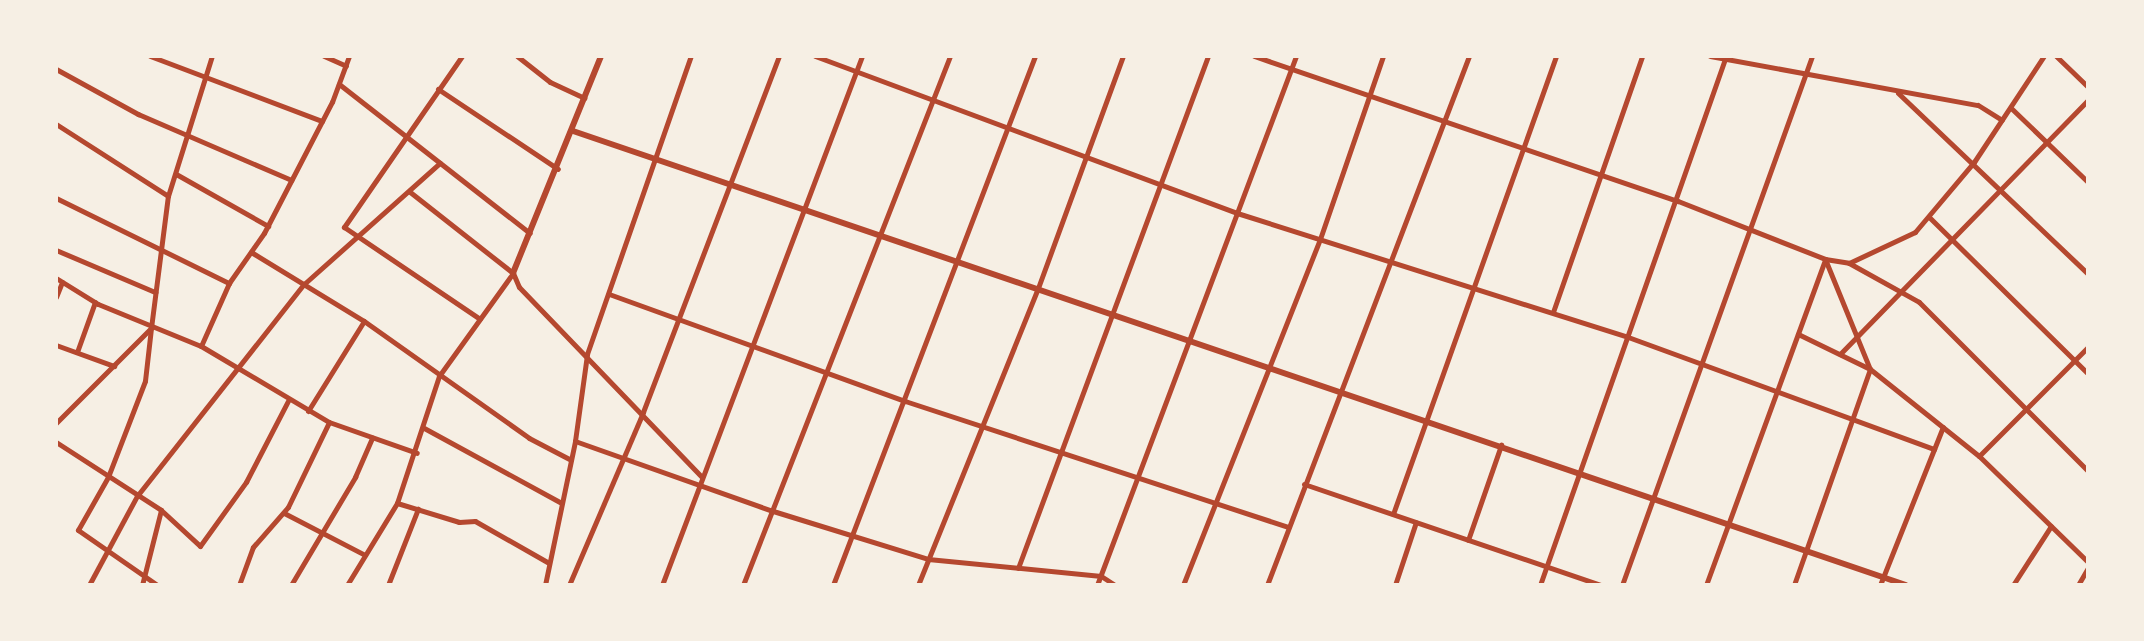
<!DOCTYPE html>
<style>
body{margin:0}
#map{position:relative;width:2144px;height:641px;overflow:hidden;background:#f6efe4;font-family:"Source Sans 3",sans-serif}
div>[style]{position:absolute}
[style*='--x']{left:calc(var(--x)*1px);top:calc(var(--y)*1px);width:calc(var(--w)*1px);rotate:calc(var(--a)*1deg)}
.minor>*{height:5px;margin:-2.5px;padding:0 2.5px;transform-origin:2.5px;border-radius:2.5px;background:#b5482f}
.tertiary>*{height:6px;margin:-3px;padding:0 3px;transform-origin:3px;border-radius:3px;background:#b5482f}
span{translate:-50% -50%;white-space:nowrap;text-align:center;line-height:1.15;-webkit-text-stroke:6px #f6efe4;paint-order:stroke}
.frame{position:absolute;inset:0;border:58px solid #f6efe4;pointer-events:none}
</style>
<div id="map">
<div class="minor">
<i style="--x:150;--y:56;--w:184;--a:20.7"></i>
<i style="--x:324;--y:56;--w:24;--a:24"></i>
<i style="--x:462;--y:56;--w:208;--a:124.6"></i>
<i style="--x:344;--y:227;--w:164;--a:34.1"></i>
<i style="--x:517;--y:56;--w:42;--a:38.2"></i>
<i style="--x:550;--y:82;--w:38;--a:25"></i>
<i style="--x:815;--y:56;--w:450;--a:20.4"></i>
<i style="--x:1237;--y:213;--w:410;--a:17.6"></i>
<i style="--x:1628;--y:337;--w:326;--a:20.1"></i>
<i style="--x:1254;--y:56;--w:448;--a:18.9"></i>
<i style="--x:1678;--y:201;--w:158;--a:21.5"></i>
<i style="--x:1825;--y:259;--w:119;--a:67.8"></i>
<i style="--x:1870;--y:369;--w:229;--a:109.4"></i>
<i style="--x:1710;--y:56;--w:272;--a:10.4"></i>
<i style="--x:1978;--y:105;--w:28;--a:32"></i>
<i style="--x:2056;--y:56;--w:45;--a:44.1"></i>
<i style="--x:56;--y:69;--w:94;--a:28.8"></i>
<i style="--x:138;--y:114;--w:167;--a:23.3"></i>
<i style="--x:339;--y:84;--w:242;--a:38"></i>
<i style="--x:438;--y:89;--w:144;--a:33.7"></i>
<i style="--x:1898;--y:93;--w:262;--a:43.6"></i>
<i style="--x:2011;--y:108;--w:107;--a:43.9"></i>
<i style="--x:56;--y:124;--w:133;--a:32.7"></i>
<i style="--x:176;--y:174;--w:106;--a:29.5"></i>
<i style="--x:410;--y:192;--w:131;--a:38.2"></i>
<i style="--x:513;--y:273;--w:15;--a:67"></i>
<i style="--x:519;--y:287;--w:264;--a:46.1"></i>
<i style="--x:56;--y:198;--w:193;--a:26.2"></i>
<i style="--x:1929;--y:217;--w:223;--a:44.6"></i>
<i style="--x:56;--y:250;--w:108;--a:23"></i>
<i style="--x:251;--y:252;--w:132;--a:31.4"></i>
<i style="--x:364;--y:321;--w:202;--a:35.3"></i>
<i style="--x:529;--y:438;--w:47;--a:27.6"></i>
<i style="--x:1849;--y:263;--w:80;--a:29.1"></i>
<i style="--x:1919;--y:302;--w:239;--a:45"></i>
<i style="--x:56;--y:278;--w:49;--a:31.8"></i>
<i style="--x:98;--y:304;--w:111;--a:22.2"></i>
<i style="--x:201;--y:346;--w:149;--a:30.7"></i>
<i style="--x:329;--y:422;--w:93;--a:19.4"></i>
<i style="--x:609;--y:294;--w:315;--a:19.9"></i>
<i style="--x:905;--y:401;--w:403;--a:18.2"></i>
<i style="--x:56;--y:297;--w:16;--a:-68"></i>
<i style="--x:1553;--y:312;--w:271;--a:-70.8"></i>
<i style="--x:151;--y:328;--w:53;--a:96.5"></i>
<i style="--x:145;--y:381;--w:103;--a:111.1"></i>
<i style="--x:108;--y:477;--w:61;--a:119.5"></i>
<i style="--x:78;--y:530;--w:96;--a:34.8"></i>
<i style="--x:1798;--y:334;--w:80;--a:25.9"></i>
<i style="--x:1870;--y:369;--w:139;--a:38.6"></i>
<i style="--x:1979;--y:456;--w:152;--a:44.2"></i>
<i style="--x:56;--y:345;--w:62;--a:19.9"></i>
<i style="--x:201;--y:346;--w:69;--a:-66"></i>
<i style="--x:229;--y:283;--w:61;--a:-55"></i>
<i style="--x:264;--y:233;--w:148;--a:-62.6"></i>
<i style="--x:332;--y:102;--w:49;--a:-69.7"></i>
<i style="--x:77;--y:352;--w:53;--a:-70.2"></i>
<i style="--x:1840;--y:354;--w:355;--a:-45.7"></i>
<i style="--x:308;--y:411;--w:106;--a:-58.1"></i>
<i style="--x:56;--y:423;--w:134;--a:-45"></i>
<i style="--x:151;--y:328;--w:133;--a:-82.7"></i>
<i style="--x:168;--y:196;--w:147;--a:-72.6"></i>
<i style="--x:424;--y:428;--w:155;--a:28.6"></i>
<i style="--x:575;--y:441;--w:210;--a:19.5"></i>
<i style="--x:773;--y:511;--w:162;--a:17.2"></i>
<i style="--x:928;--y:559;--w:174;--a:5.6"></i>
<i style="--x:1101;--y:576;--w:17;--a:33"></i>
<i style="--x:56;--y:442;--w:125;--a:32.9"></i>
<i style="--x:161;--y:510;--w:77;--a:104.2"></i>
<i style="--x:1979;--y:456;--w:154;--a:-45"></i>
<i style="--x:1304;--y:484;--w:313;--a:18.8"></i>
<i style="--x:397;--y:503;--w:65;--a:17"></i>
<i style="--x:459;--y:522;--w:16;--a:-4"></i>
<i style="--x:475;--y:521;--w:85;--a:29.6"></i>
<i style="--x:161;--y:510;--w:53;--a:42.7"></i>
<i style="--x:200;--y:546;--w:79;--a:-54.3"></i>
<i style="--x:246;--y:482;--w:91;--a:-62.6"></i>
<i style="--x:284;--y:513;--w:91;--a:27.4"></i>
<i style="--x:1393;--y:514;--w:486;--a:-70.4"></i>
<i style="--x:1468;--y:540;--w:101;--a:-70.8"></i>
<i style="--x:1018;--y:568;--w:546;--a:-69.64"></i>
<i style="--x:89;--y:585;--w:101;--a:-61.7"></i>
<i style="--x:137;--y:496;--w:270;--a:-51.8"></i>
<i style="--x:304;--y:284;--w:182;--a:-41.7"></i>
<i style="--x:239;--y:585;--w:40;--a:-69.8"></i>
<i style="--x:253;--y:547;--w:53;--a:-48.8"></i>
<i style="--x:288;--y:507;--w:94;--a:-64.2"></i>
<i style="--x:291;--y:585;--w:126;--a:-59.3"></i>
<i style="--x:355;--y:477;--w:43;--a:-66.4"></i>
<i style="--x:347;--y:585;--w:96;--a:-58.6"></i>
<i style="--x:397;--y:503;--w:134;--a:-71.7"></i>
<i style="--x:439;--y:376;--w:127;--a:-54.3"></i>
<i style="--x:388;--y:585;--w:82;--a:-68.5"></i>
<i style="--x:545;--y:585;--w:147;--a:-78.2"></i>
<i style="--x:575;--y:441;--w:88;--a:-82.1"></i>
<i style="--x:587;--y:354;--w:316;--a:-70.8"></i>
<i style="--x:569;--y:585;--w:188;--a:-66.8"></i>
<i style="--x:643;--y:412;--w:381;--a:-69.1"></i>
<i style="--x:662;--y:585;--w:566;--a:-69.29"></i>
<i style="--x:743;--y:585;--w:568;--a:-68.63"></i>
<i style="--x:833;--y:585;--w:566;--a:-69.1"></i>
<i style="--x:918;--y:585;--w:320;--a:-68"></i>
<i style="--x:1038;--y:288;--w:247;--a:-69.9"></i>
<i style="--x:1097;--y:585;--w:565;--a:-69.38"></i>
<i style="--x:1183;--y:585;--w:372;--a:-68.4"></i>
<i style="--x:1320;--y:239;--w:194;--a:-71"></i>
<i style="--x:1267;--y:585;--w:566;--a:-69.1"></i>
<i style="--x:1395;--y:585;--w:66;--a:-71.6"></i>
<i style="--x:1540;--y:585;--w:561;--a:-70.63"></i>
<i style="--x:1622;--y:585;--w:562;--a:-70.24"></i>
<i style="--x:1706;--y:585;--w:347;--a:-69.9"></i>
<i style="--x:1825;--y:259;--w:24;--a:9"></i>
<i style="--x:1849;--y:263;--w:73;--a:-25.2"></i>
<i style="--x:1915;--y:232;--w:92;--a:-49.9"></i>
<i style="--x:1974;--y:162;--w:127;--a:-56.6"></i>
<i style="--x:1880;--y:585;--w:170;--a:-68.3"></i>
<i style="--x:2013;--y:585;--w:70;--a:-57.2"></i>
<i style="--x:2078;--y:585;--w:20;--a:-60"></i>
</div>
<div class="tertiary">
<i style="--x:573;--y:131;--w:1408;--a:18.81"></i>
<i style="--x:513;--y:273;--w:234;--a:-67.9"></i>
</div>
<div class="frame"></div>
</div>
